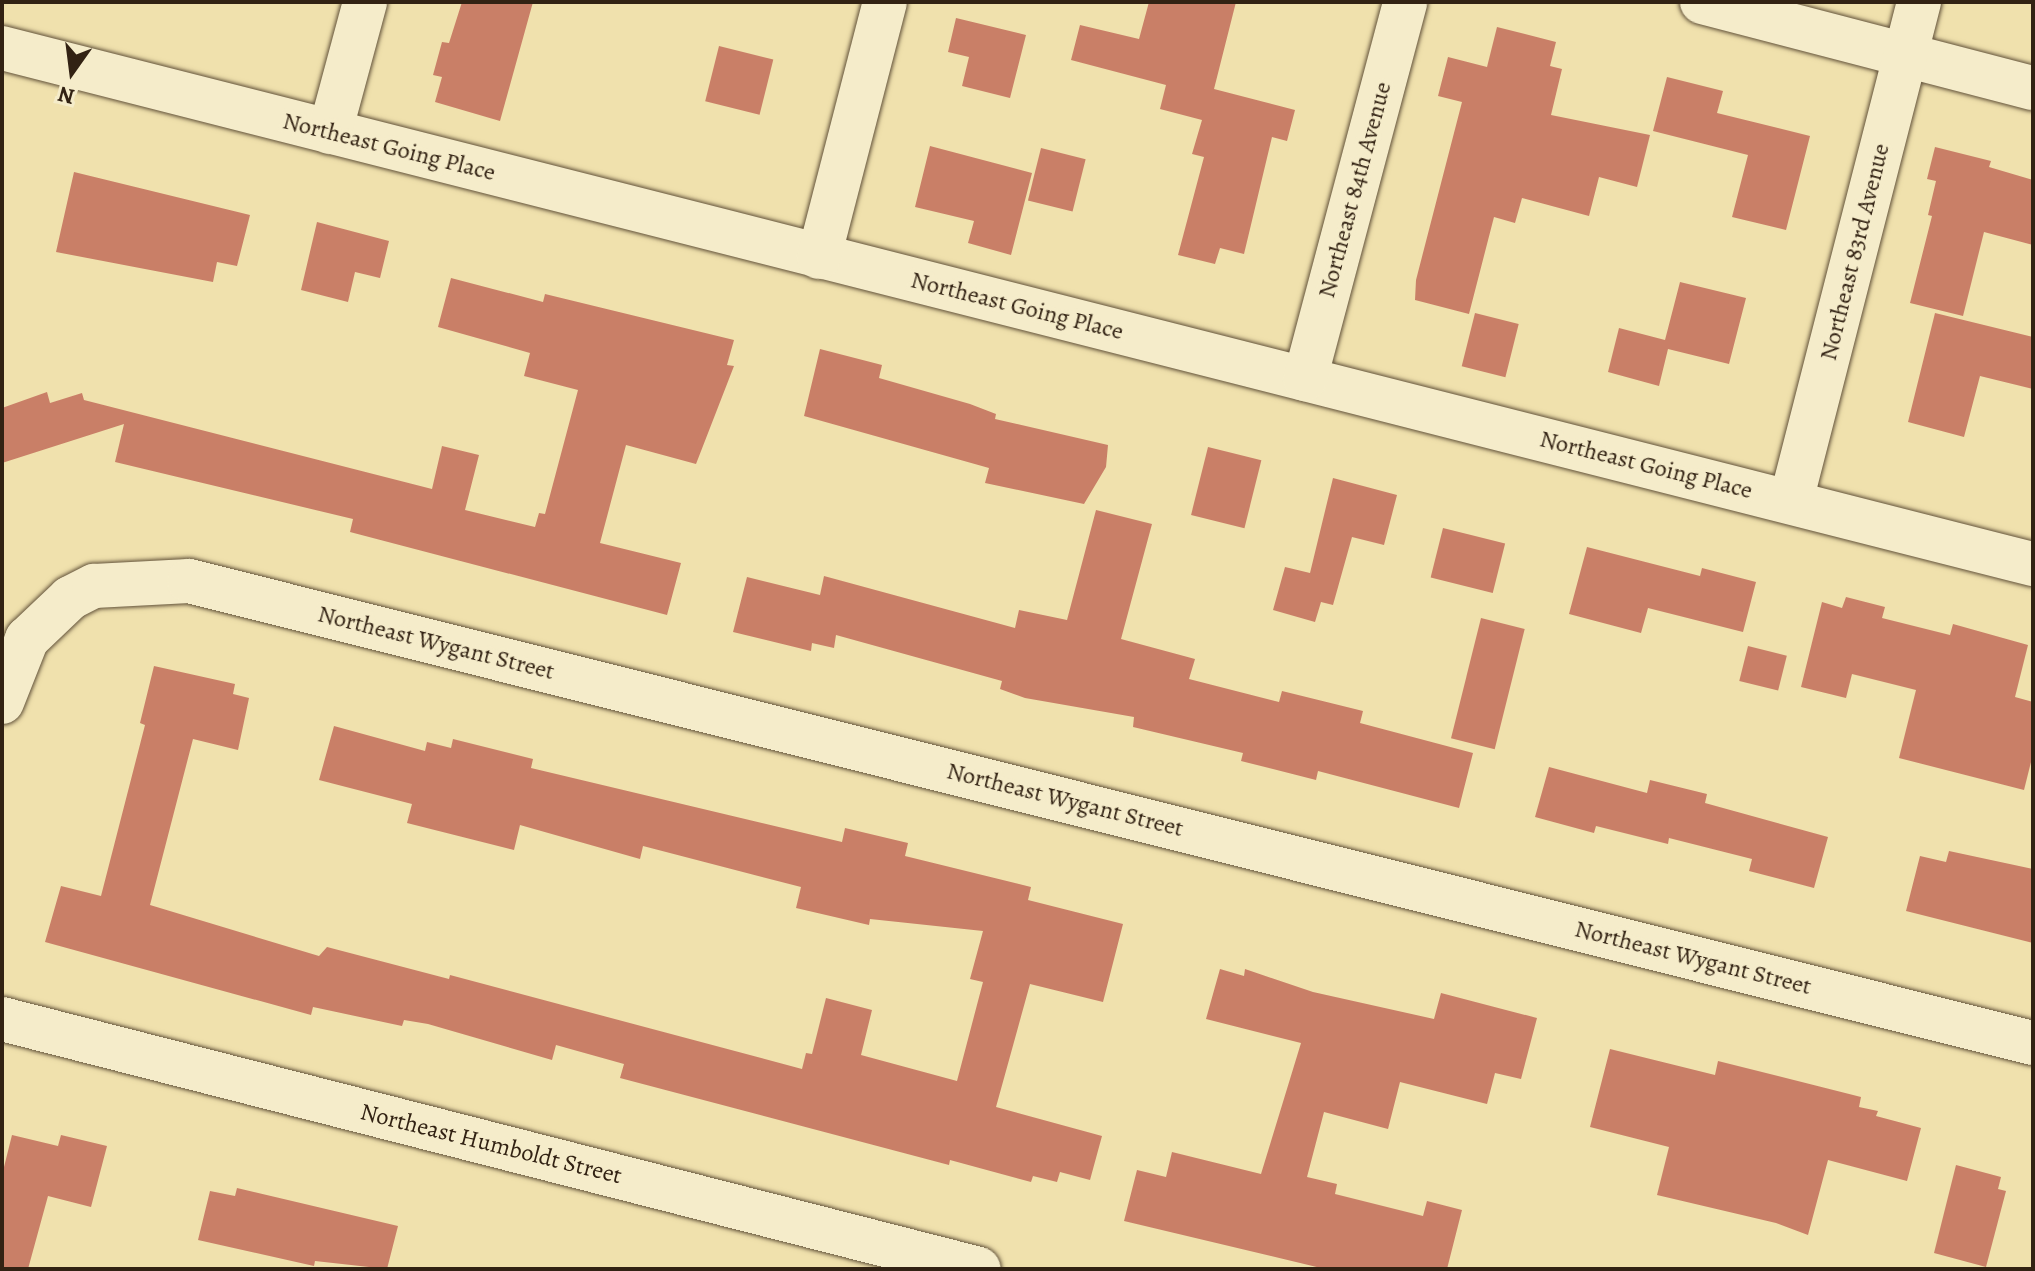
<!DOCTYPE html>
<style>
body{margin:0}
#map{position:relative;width:2035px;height:1271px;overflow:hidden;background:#f0e1ad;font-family:Alegreya,serif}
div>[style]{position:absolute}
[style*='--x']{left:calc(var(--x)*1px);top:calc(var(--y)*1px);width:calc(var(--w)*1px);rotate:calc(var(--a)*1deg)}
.building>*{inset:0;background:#c97f67;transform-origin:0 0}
.roads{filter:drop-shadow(0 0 2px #62523a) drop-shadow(0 0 2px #62523a)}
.minor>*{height:44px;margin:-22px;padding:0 22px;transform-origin:22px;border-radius:22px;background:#f5ecca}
span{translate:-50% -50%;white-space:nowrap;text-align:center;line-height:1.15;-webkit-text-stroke:8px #f5ecca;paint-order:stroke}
.street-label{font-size:24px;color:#322213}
.frame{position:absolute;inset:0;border:4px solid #322213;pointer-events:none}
.north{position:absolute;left:32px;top:32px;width:80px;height:80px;-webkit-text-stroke:6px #f5ecca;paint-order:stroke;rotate:194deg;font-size:22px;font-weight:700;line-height:32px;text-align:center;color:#322213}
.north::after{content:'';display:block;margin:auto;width:28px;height:36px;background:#322213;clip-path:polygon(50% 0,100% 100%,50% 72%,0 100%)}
</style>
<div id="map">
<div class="building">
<i style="clip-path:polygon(462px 2px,533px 2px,500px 121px,435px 102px,442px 77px,433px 75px,442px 42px,449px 43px)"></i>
<i style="clip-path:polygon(1149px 2px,1236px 2px,1214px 89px,1295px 110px,1287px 141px,1272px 137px,1244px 254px,1220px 248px,1215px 264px,1178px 255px,1204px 157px,1192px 154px,1202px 120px,1160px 109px,1166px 85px,1071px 60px,1080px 25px,1139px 39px)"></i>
<i style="clip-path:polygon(956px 18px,1026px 35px,1010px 98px,962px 86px,969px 57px,948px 52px)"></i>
<i style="clip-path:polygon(1497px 27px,1556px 42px,1550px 66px,1562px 69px,1551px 115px,1650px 135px,1637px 187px,1599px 177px,1589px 216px,1522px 198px,1515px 223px,1494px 217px,1469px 314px,1415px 300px,1416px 280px,1462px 102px,1438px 96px,1448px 57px,1487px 67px)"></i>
<i style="left:719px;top:46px;width:56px;height:57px;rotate:14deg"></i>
<i style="clip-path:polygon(1667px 77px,1723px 91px,1717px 113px,1810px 136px,1786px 230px,1732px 217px,1748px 155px,1653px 131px)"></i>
<i style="clip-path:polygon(930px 146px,1032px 173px,1011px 255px,968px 243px,974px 221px,915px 207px)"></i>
<i style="clip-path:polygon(1935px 147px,1991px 161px,1989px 167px,2033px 180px,2033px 245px,1984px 232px,1963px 316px,1910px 303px,1932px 216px,1928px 215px,1936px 181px,1927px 179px)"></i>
<i style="left:1041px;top:148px;width:46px;height:54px;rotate:14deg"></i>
<i style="clip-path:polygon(74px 172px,250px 215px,237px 266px,217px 262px,213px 282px,56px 252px)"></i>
<i style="clip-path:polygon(317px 222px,389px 241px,380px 278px,355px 272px,348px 302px,301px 290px)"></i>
<i style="clip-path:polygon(451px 278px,543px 302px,545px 294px,734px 340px,727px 365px,734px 366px,696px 464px,626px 445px,600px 543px,681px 563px,667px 615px,350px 532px,353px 519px,115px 462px,124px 424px,2px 463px,2px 408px,47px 392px,50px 403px,82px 393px,84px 400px,432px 489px,442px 446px,479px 455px,465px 510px,535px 527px,539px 513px,545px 514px,578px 390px,524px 376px,530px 353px,438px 327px)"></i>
<i style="clip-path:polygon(1680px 282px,1746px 298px,1729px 364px,1668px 349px,1659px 386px,1608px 372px,1619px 328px,1665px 340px)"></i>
<i style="left:1475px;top:313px;width:45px;height:55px;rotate:14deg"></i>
<i style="clip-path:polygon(1935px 313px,2033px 337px,2033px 389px,1980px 376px,1964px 437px,1908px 422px)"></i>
<i style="clip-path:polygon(820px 349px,882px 365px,879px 378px,970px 404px,996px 414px,995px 419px,1108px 445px,1106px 467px,1084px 504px,985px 483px,989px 468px,804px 416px)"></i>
<i style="left:1208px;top:447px;width:55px;height:70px;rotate:14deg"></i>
<i style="clip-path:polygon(1333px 478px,1397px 495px,1384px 545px,1352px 537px,1333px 605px,1321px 602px,1315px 622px,1273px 610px,1285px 567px,1310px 573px)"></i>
<i style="clip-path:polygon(1096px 510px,1152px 524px,1121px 639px,1195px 659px,1189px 679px,1279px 702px,1282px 691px,1363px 711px,1360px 723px,1473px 753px,1459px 808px,1318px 771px,1316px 780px,1241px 761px,1243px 753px,1133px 727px,1134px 717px,1025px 698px,1000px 689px,1002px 681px,836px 635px,834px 648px,812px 643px,811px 651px,733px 632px,747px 577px,820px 595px,824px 576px,1015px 628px,1019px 610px,1067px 620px)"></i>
<i style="left:1443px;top:528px;width:64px;height:51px;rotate:14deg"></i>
<i style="clip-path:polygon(1587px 547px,1700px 576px,1702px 568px,1756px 582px,1743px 632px,1648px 608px,1641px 633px,1569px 614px)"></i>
<i style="clip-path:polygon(1846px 597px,1885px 607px,1882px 618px,1950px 635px,1953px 624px,2028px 645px,2015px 697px,2033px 702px,2033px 754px,2024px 790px,1899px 758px,1916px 690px,1852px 674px,1846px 698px,1801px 687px,1822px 602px,1842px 608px)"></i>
<i style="left:1481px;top:618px;width:45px;height:124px;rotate:14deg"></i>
<i style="left:1748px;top:646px;width:40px;height:36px;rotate:14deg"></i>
<i style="clip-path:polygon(154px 666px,235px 684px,233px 694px,249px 698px,238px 750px,193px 739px,150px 905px,319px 956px,327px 947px,449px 979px,450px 975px,802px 1069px,806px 1053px,812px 1054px,826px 998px,872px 1010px,861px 1055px,957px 1081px,983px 982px,970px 979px,983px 931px,870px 919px,869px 925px,796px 908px,801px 887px,643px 846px,640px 859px,520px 825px,514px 850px,407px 823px,412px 804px,319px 780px,334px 726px,425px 751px,427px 742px,451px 748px,453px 739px,533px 759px,531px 768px,842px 842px,845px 828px,908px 843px,905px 856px,1031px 887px,1028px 900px,1123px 924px,1103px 1002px,1030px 984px,996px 1107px,1102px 1136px,1090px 1180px,1060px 1172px,1057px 1182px,1033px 1176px,1031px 1182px,950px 1160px,949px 1165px,620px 1078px,624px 1064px,556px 1045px,552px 1060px,428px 1024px,404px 1020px,402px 1026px,313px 1007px,311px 1015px,45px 942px,61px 886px,101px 896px,145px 725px,140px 723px)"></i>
<i style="clip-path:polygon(1549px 767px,1647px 793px,1650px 780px,1707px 794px,1705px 803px,1828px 837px,1814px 888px,1749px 871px,1752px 859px,1669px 838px,1668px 844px,1596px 826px,1594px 833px,1535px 817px)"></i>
<i style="clip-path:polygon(1949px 851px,2033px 869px,2033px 943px,1906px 911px,1920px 856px,1946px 862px)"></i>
<i style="clip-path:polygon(1220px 969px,1244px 976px,1245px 969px,1313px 992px,1434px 1019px,1441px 993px,1537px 1018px,1521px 1079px,1495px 1073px,1487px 1104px,1400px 1082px,1388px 1129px,1324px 1112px,1307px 1177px,1337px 1184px,1335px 1194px,1423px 1216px,1427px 1201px,1462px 1210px,1447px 1269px,1325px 1269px,1124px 1221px,1137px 1170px,1166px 1177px,1172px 1152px,1261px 1174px,1301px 1043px,1206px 1019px)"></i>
<i style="clip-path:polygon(1610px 1049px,1715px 1075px,1718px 1061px,1861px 1097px,1859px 1107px,1878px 1111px,1876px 1116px,1921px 1128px,1907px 1181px,1828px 1160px,1808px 1235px,1776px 1223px,1657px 1195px,1669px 1147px,1590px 1127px)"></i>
<i style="clip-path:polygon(12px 1135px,58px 1146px,61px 1135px,107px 1146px,91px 1207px,48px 1196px,28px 1269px,2px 1269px,2px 1175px)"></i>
<i style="clip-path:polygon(1956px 1165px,2001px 1177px,1998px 1189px,2006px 1191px,1986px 1267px,1934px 1253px)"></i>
<i style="clip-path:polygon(237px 1188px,398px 1226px,387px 1269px,315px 1261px,314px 1266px,198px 1240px,210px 1191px,235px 1196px)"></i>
</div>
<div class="roads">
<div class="minor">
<i style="--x:1702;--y:2;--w:342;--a:14.6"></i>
<i style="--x:2;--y:48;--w:2096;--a:14.26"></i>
<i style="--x:330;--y:132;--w:135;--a:-74.9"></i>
<i style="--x:819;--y:257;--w:263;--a:-75.5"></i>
<i style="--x:1305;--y:379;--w:390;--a:-75.1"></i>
<i style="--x:1791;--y:501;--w:515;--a:-75.61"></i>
<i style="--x:2;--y:702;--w:68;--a:-68.4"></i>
<i style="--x:27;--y:639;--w:59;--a:-43.6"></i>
<i style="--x:70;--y:598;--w:27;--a:-27"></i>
<i style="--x:94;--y:586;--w:95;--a:-3"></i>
<i style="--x:189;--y:581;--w:1901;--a:14.07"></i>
<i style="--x:2;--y:1019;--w:1008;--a:14.35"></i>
</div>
</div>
<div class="street-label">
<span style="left:389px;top:147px;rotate:14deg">Northeast Going Place</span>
<span style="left:1355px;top:190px;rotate:-75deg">Northeast 84th Avenue</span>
<span style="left:1855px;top:252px;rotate:-76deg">Northeast 83rd Avenue</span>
<span style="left:1017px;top:306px;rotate:14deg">Northeast Going Place</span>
<span style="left:1646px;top:465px;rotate:14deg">Northeast Going Place</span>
<span style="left:436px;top:643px;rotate:14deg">Northeast Wygant Street</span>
<span style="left:1065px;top:800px;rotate:14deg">Northeast Wygant Street</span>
<span style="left:1693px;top:958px;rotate:14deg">Northeast Wygant Street</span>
<span style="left:491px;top:1144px;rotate:14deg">Northeast Humboldt Street</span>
</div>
<div class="frame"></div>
<div class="north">N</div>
</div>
